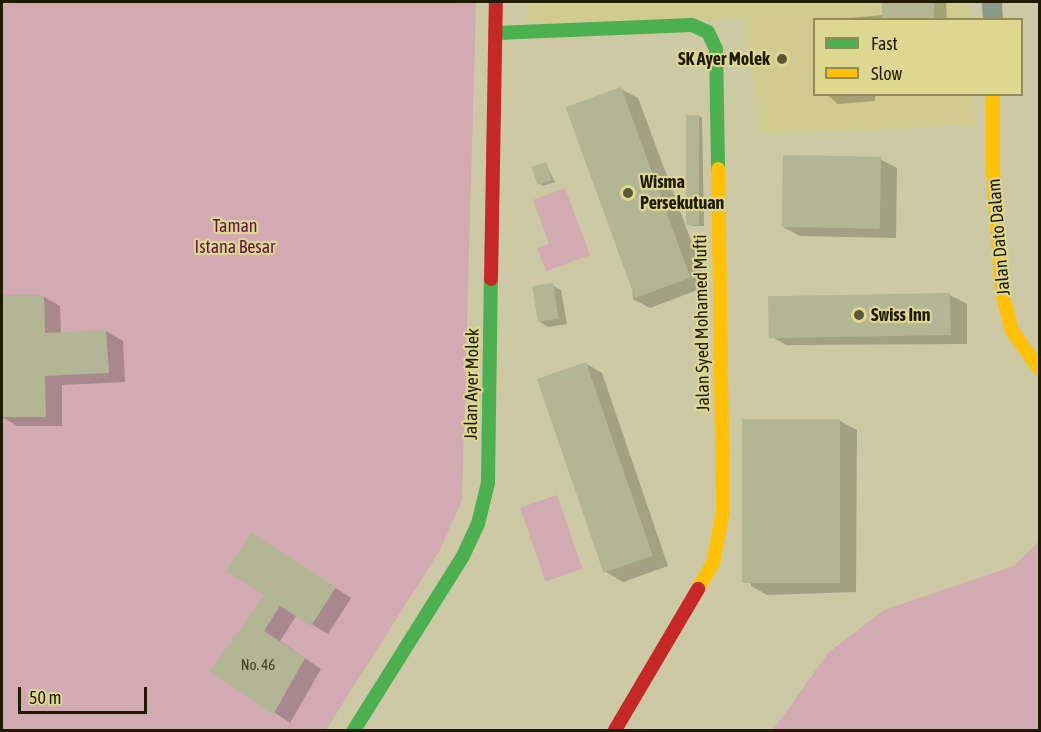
<!DOCTYPE html>
<style>
body{margin:0}
#map{position:relative;width:1041px;height:732px;overflow:hidden;background:#ccc9a4;font-family:"Asap Condensed",sans-serif}
div>[style]{position:absolute}
[style*='--x']{left:calc(var(--x)*1px);top:calc(var(--y)*1px);width:calc(var(--w)*1px);rotate:calc(var(--a)*1deg)}
.built>*{inset:0;background:#d1cb90}
.green>*{inset:0;background:#d2aab1;transform-origin:0 0}
.shadow>*{inset:0;background:#0003}
.building>*{inset:0;background:#b2b694;transform-origin:0 0}
.street>*{height:20px;margin:-10px;padding:0 10px;transform-origin:10px;border-radius:10px;background:#889986}
.fast>*{height:14px;margin:-7px;padding:0 7px;transform-origin:7px;border-radius:7px;background:#4caf50}
.slow>*{height:14px;margin:-7px;padding:0 7px;transform-origin:7px;border-radius:7px;background:#ffc107}
.jam>*{height:14px;margin:-7px;padding:0 7px;transform-origin:7px;border-radius:7px;background:#c62828}
.dots>*{width:16px;height:16px;translate:-50% -50%;box-sizing:border-box;border:3px solid #ded792;border-radius:50%}
span{translate:-50% -50%;white-space:nowrap;text-align:center;line-height:1.15;-webkit-text-stroke:4.5px #ded792;paint-order:stroke}
.number-label{font-size:15px;color:#444226}
.number-label span{-webkit-text-stroke-width:0}
.poi-label{font-size:18px;color:#1e1b01;font-weight:700}
.right{translate:-100% -50%;text-align:right}
.left{translate:0 -50%;text-align:left}
.park-label{font-size:18px;color:#611649}
.street-label{font-size:18px;color:#1e1b01}
.frame{position:absolute;inset:0;border:3px solid #1e1b01;pointer-events:none}
.legend{position:absolute;left:813px;top:18px;width:210px;height:78px;box-sizing:border-box;background:#ded792;border:2px solid #918c58;margin:0;padding:8px 10px;list-style:none;font-size:18px;color:#1e1b01}
.legend li{display:flex;align-items:center;gap:12px;height:30px}
.legend b{width:30px;border:2px solid #918c58}
.scale{position:absolute;left:18px;top:687px;width:129px;height:27px;box-sizing:border-box;border:3px solid #1e1b01;border-top:0;padding-left:8px;font-size:18px;line-height:21px;white-space:nowrap;color:#1e1b01;-webkit-text-stroke:4px #ded792;paint-order:stroke}
</style>
<div id="map">
<div class="built">
<i style="clip-path:polygon(527px 2px,969px 2px,970px 19px,814px 20px,814px 94px,974px 95px,975px 125px,760px 134px,743px 18px,526px 24px)"></i>
</div>
<div class="green">
<i style="clip-path:polygon(2px 2px,476px 2px,462px 500px,440px 550px,326px 730px,2px 730px)"></i>
<i style="clip-path:polygon(565px 188px,590px 255px,546px 271px,537px 248px,549px 244px,533px 200px)"></i>
<i style="left:557px;top:495px;width:78px;height:39px;rotate:71deg"></i>
<i style="clip-path:polygon(1039px 541px,1039px 730px,773px 730px,828px 653px,884px 610px,1014px 566px)"></i>
</div>
<div class="shadow">
<i style="clip-path:polygon(883px 2px,946px 2px,947px 20px,824px 20px,884px 15px)"></i>
<i style="clip-path:polygon(621px 89px,638px 98px,708px 286px,650px 308px,633px 299px)"></i>
<i style="clip-path:polygon(826px 94px,875px 94px,875px 101px,838px 104px)"></i>
<i style="clip-path:polygon(699px 116px,702px 118px,704px 226px,693px 226px,689px 224px)"></i>
<i style="clip-path:polygon(880px 159px,897px 168px,896px 238px,800px 236px,783px 227px)"></i>
<i style="clip-path:polygon(546px 164px,555px 182px,543px 186px,540px 184px)"></i>
<i style="clip-path:polygon(552px 285px,561px 290px,567px 324px,548px 327px,540px 322px)"></i>
<i style="clip-path:polygon(950px 295px,967px 304px,967px 344px,786px 345px,769px 335px)"></i>
<i style="clip-path:polygon(2px 297px,44px 297px,60px 306px,61px 334px,106px 331px,123px 341px,125px 382px,62px 385px,62px 426px,17px 426px,2px 417px)"></i>
<i style="clip-path:polygon(585px 363px,602px 373px,668px 566px,623px 582px,606px 572px)"></i>
<i style="clip-path:polygon(840px 421px,857px 430px,856px 592px,767px 595px,751px 586px,745px 430px)"></i>
<i style="clip-path:polygon(268px 544px,351px 598px,328px 634px,297px 615px,280px 641px,321px 669px,290px 723px,212px 670px,266px 595px)"></i>
</div>
<div class="building">
<i style="left:882px;top:2px;width:52px;height:18px"></i>
<i style="left:621px;top:87px;width:203px;height:59px;rotate:70deg"></i>
<i style="left:686px;top:115px;width:13px;height:110px"></i>
<i style="left:783px;top:155px;width:98px;height:72px;rotate:1deg"></i>
<i style="left:546px;top:162px;width:19px;height:15px;rotate:72deg"></i>
<i style="left:553px;top:283px;width:36px;height:21px;rotate:81deg"></i>
<i style="left:950px;top:293px;width:42px;height:182px;rotate:89deg"></i>
<i style="clip-path:polygon(2px 295px,44px 295px,45px 333px,106px 330px,109px 373px,45px 376px,46px 417px,2px 417px)"></i>
<i style="left:586px;top:362px;width:205px;height:52px;rotate:71deg"></i>
<i style="left:840px;top:419px;width:164px;height:98px;rotate:90deg"></i>
<i style="clip-path:polygon(251px 532px,336px 587px,311px 626px,280px 606px,264px 631px,305px 658px,273px 715px,210px 671px,264px 595px,226px 571px)"></i>
</div>
<div class="street">
<i style="--x:992;--y:2;--w:18;--a:87"></i>
</div>
<div class="fast">
<i style="--x:495;--y:33;--w:197;--a:-2.3"></i>
<i style="--x:692;--y:25;--w:17;--a:24"></i>
<i style="--x:708;--y:32;--w:19;--a:65"></i>
<i style="--x:716;--y:49;--w:120;--a:89"></i>
<i style="--x:354;--y:730;--w:205;--a:-57.9"></i>
<i style="--x:463;--y:556;--w:35;--a:-65"></i>
<i style="--x:478;--y:524;--w:42;--a:-76.3"></i>
<i style="--x:488;--y:483;--w:204;--a:-89.2"></i>
</div>
<div class="slow">
<i style="--x:993;--y:94;--w:77;--a:90"></i>
<i style="--x:993;--y:171;--w:121;--a:85.7"></i>
<i style="--x:1002;--y:292;--w:40;--a:75.6"></i>
<i style="--x:1012;--y:331;--w:48;--a:54.3"></i>
<i style="--x:698;--y:589;--w:30;--a:-60"></i>
<i style="--x:713;--y:563;--w:53;--a:-79.1"></i>
<i style="--x:723;--y:511;--w:342;--a:-90.8"></i>
</div>
<div class="jam">
<i style="--x:491;--y:279;--w:277;--a:-89"></i>
<i style="--x:615;--y:730;--w:164;--a:-59.5"></i>
</div>
<div class="dots">
<i style="left:782px;top:59px;background:#5b583a"></i>
<i style="left:628px;top:193px;background:#5b583a"></i>
<i style="left:859px;top:315px;background:#5b583a"></i>
</div>
<div class="number-label">
<span style="left:258px;top:665px">No. 46</span>
</div>
<div class="poi-label">
<span class="right" style="left:770px;top:59px">SK Ayer Molek</span>
<span class="left" style="left:640px;top:193px">Wisma<br>Persekutuan</span>
<span class="left" style="left:871px;top:315px">Swiss Inn</span>
</div>
<div class="park-label">
<span style="left:235px;top:237px">Taman<br>Istana Besar</span>
</div>
<div class="street-label">
<span style="left:999px;top:237px;rotate:-95deg">Jalan Dato Dalam</span>
<span style="left:702px;top:323px;rotate:-91deg">Jalan Syed Mohamed Mufti</span>
<span style="left:472px;top:384px;rotate:-89deg">Jalan Ayer Molek</span>
</div>
<div class="frame"></div>
<ul class="legend">
<li><b style="height:8px;background:#4caf50"></b>Fast</li>
<li><b style="height:8px;background:#ffc107"></b>Slow</li>
</ul>
<div class="scale">50 m</div>
</div>
